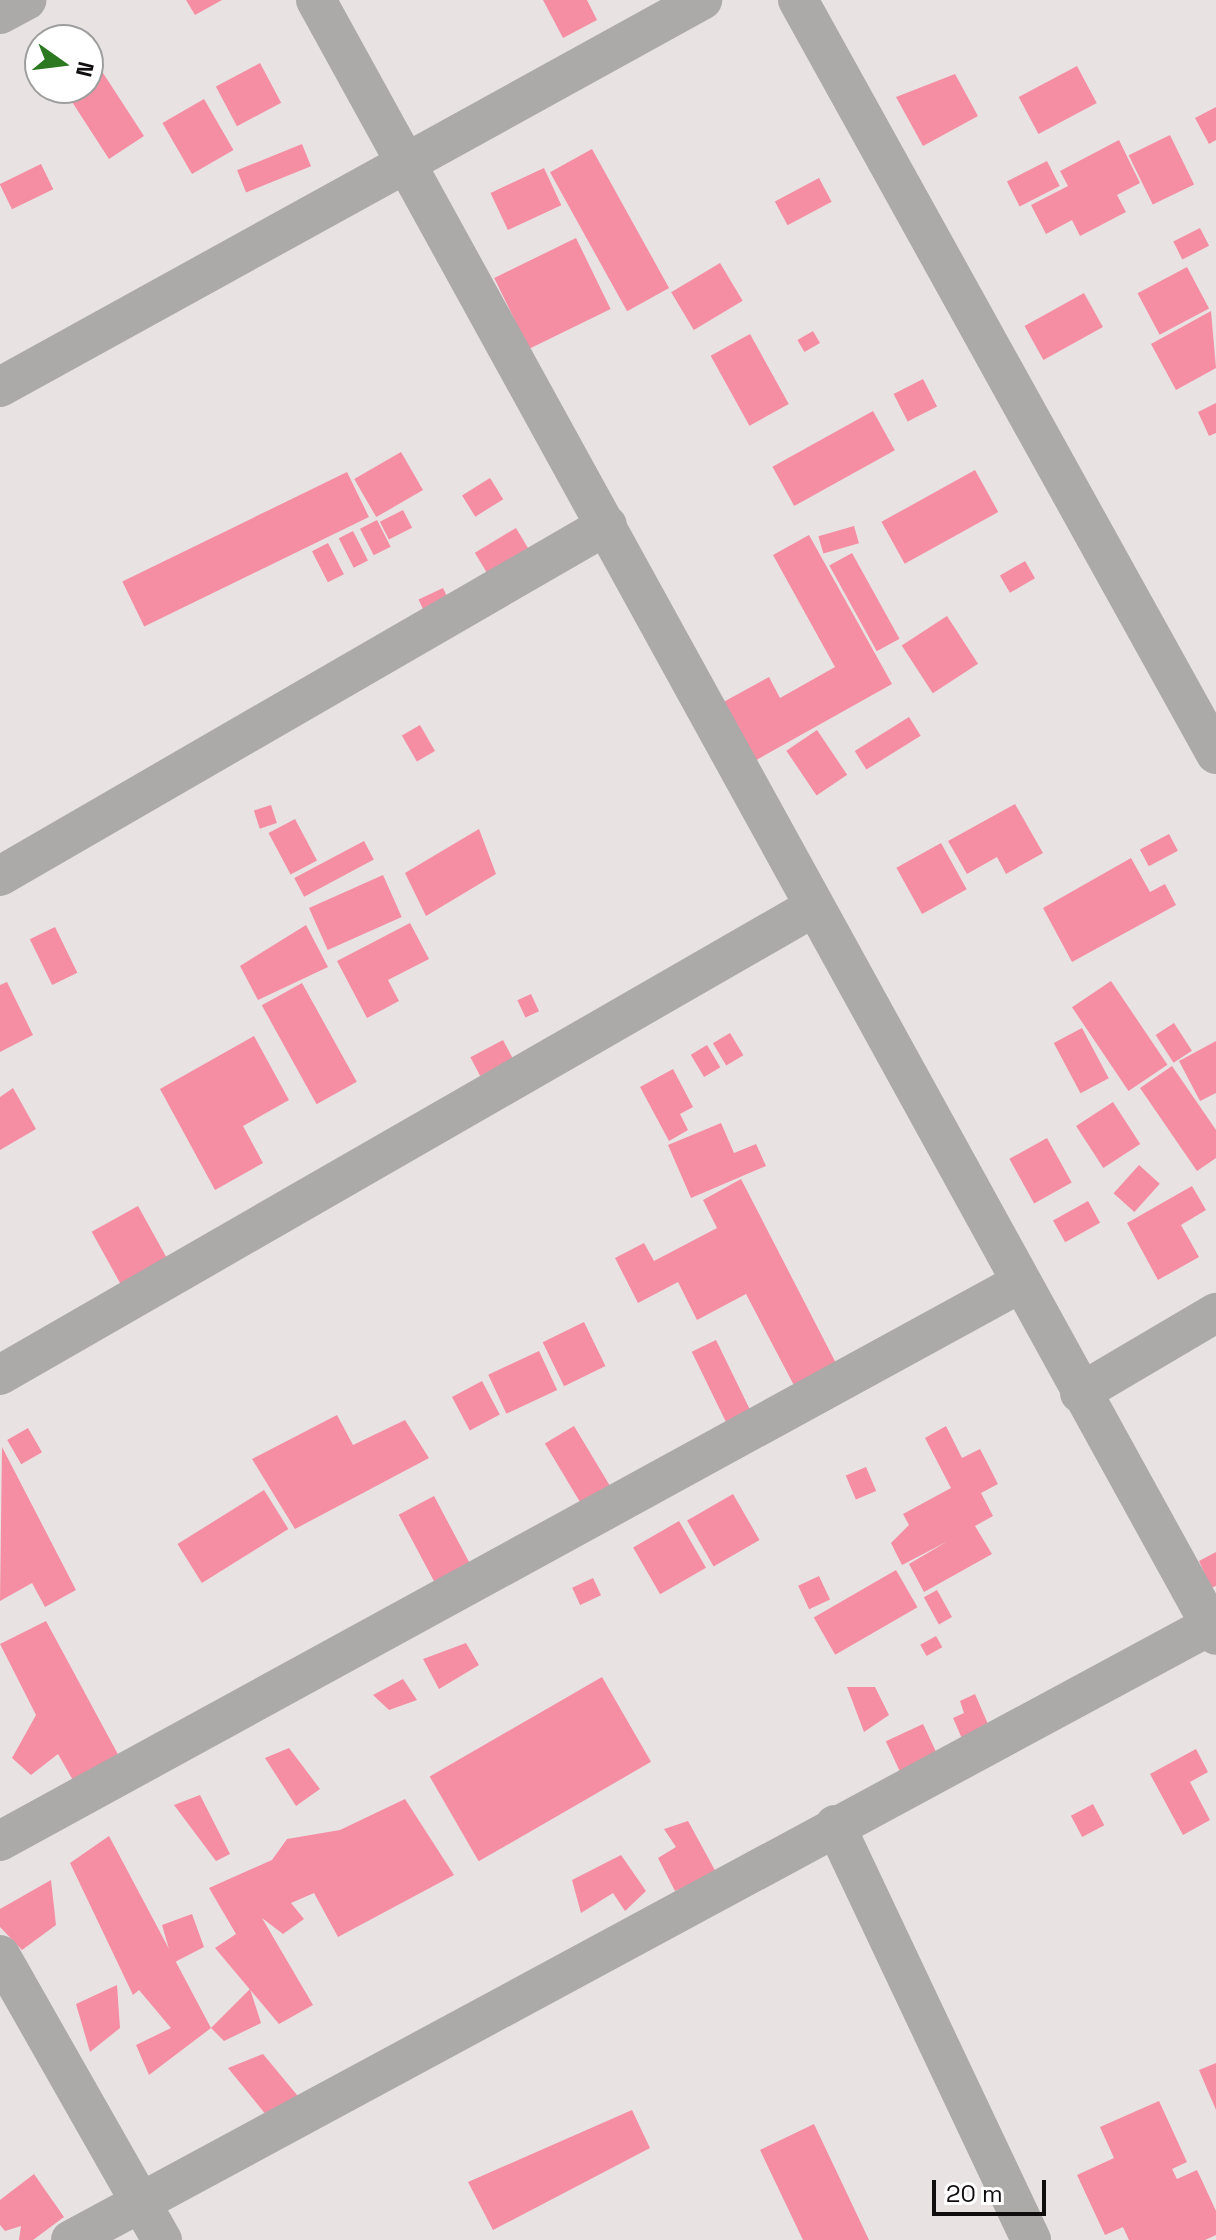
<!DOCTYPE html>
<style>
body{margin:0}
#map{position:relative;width:1216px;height:2240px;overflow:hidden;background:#e8e2e3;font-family:"Space Grotesk",sans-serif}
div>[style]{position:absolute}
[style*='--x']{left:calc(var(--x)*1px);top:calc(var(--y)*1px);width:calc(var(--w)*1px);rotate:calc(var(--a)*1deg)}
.building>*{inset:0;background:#f58ea3;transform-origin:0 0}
.minor>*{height:40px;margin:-20px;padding:0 20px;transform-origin:20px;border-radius:20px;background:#aca9a9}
span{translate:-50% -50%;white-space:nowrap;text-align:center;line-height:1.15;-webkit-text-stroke:6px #fff;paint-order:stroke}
.north{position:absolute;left:24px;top:24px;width:80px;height:80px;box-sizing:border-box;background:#fff;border:2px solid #9f9e9e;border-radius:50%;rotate:104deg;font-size:22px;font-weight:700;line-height:32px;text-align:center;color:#0f0d0d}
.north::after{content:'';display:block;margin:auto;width:28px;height:36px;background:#2c7921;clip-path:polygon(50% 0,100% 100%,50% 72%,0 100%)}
.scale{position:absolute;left:932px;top:2180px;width:114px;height:36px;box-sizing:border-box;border:4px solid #0f0d0d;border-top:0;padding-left:10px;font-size:24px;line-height:28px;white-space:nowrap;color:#0f0d0d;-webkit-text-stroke:6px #fff;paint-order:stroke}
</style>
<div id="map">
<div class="building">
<i style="clip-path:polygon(186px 0,222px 0,195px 15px)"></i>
<i style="clip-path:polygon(543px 0,587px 0,597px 20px,563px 38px)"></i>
<i style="clip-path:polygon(88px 50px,144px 136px,109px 159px,63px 88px,88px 88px)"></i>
<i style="left:260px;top:63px;width:45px;height:50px;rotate:62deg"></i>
<i style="left:1077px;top:66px;width:42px;height:66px;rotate:62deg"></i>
<i style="clip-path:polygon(955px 74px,978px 116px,923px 146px,896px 97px)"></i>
<i style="left:204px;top:99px;width:59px;height:48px;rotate:60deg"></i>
<i style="clip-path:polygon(1216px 107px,1216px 140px,1209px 144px,1195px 118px)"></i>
<i style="left:1170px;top:135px;width:55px;height:46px;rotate:64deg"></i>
<i style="clip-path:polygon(1119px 140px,1140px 183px,1117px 195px,1126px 212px,1080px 236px,1072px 220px,1046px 234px,1031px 205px,1068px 186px,1060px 171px)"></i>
<i style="left:302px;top:144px;width:24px;height:70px;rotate:68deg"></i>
<i style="left:592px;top:149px;width:159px;height:48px;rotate:61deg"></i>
<i style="left:1047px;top:161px;width:28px;height:45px;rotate:63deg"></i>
<i style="left:41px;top:164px;width:28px;height:46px;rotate:64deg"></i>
<i style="left:544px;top:168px;width:41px;height:59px;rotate:65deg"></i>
<i style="left:819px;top:178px;width:27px;height:50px;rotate:62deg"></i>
<i style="left:1200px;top:228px;width:20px;height:30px;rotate:63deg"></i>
<i style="left:576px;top:238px;width:79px;height:91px;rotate:64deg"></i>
<i style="left:720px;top:263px;width:44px;height:57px;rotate:59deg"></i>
<i style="left:1187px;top:267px;width:47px;height:56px;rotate:62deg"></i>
<i style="left:1084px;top:293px;width:39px;height:68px;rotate:61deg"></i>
<i style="clip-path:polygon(1211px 311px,1216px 368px,1176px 390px,1151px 344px)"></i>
<i style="left:813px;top:331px;width:14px;height:18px;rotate:60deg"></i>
<i style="left:750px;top:334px;width:80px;height:45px;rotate:61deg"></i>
<i style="left:923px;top:379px;width:31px;height:33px;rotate:63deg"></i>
<i style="clip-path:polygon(1216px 403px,1216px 433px,1209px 436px,1198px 412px)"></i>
<i style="left:873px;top:411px;width:45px;height:115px;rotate:61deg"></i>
<i style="left:401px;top:452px;width:44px;height:54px;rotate:60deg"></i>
<i style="left:975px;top:470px;width:48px;height:107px;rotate:61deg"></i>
<i style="left:347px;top:472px;width:50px;height:250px;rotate:64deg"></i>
<i style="left:490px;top:478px;width:25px;height:33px;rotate:58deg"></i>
<i style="left:403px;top:510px;width:20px;height:26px;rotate:63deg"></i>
<i style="left:377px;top:520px;width:30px;height:19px;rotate:63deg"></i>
<i style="left:854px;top:526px;width:18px;height:37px;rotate:74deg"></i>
<i style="left:516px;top:528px;width:39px;height:48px;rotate:59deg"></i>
<i style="left:353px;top:531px;width:33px;height:16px;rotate:63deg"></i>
<i style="clip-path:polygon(809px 535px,892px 684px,751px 763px,718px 705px,769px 677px,780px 698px,835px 667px,773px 555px)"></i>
<i style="left:328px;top:543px;width:35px;height:18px;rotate:63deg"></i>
<i style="left:852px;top:553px;width:98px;height:26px;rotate:61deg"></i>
<i style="left:1025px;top:561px;width:20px;height:29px;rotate:60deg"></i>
<i style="left:443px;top:588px;width:23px;height:27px;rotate:65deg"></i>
<i style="left:947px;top:616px;width:57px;height:54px;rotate:57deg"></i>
<i style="left:909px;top:717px;width:22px;height:64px;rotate:58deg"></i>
<i style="left:420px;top:725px;width:30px;height:21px;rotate:60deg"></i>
<i style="left:817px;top:730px;width:54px;height:37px;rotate:56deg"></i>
<i style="clip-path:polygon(1015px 804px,1043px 853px,1006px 874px,997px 857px,967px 874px,948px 841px)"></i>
<i style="left:271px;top:805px;width:19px;height:18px;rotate:72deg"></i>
<i style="left:295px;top:819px;width:47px;height:30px;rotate:62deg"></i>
<i style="clip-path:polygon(479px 829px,496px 874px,426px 916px,405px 873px)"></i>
<i style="left:1169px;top:834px;width:19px;height:33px;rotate:62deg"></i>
<i style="left:364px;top:841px;width:21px;height:79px;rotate:62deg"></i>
<i style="left:941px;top:843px;width:53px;height:51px;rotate:61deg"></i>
<i style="clip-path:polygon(1131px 858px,1150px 892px,1165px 884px,1176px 905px,1072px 962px,1043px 908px)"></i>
<i style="left:383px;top:875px;width:46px;height:81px;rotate:66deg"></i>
<i style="clip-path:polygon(410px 923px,429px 959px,388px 980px,399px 1001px,367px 1018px,337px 961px)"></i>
<i style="clip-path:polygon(306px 925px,328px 967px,258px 1000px,240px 966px)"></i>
<i style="left:55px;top:927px;width:51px;height:28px;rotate:64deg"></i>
<i style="left:1111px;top:981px;width:101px;height:47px;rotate:56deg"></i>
<i style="clip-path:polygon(7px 982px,33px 1035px,0 1052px,0 985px)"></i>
<i style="left:302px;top:983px;width:113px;height:46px;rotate:61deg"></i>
<i style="left:531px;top:994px;width:19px;height:15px;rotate:65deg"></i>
<i style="left:1174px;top:1023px;width:33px;height:22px;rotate:57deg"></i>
<i style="left:1082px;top:1028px;width:57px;height:32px;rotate:62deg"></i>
<i style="left:730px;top:1033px;width:26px;height:20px;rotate:59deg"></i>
<i style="clip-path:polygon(254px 1036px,289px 1100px,243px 1126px,263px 1163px,215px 1190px,160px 1089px)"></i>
<i style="left:503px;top:1040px;width:21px;height:37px;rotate:62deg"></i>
<i style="clip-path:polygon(1216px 1041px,1216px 1093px,1200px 1101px,1179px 1061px)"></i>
<i style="left:707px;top:1045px;width:26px;height:19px;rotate:59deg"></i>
<i style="clip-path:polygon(1172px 1066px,1216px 1130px,1216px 1158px,1197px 1171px,1140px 1088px)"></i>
<i style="clip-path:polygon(673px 1069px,693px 1107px,680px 1114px,688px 1130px,669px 1141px,640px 1087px)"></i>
<i style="clip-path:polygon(13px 1088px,36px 1129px,0 1150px,0 1097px)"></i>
<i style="left:1113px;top:1102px;width:50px;height:44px;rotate:57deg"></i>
<i style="clip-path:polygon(721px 1123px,734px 1153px,756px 1144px,766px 1166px,691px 1198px,668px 1145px)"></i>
<i style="left:1047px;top:1138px;width:51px;height:43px;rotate:61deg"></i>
<i style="left:1139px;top:1165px;width:28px;height:38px;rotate:42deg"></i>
<i style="clip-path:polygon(741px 1179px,840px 1371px,798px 1393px,746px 1294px,697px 1320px,678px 1282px,638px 1303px,615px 1258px,644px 1243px,654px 1261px,717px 1228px,703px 1200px)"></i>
<i style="clip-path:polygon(1192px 1186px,1206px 1210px,1181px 1225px,1199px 1257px,1158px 1280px,1127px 1223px)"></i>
<i style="left:1088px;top:1201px;width:25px;height:40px;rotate:61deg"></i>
<i style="left:138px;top:1206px;width:60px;height:53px;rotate:61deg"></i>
<i style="left:584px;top:1322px;width:49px;height:46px;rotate:64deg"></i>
<i style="left:716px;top:1340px;width:82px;height:27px;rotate:64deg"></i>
<i style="left:539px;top:1351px;width:43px;height:56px;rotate:65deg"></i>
<i style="left:482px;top:1381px;width:38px;height:34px;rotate:62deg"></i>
<i style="clip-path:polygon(337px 1415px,353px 1445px,405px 1420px,429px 1458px,295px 1529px,252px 1459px)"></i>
<i style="left:574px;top:1426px;width:77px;height:34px;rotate:59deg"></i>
<i style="clip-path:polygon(946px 1426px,962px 1458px,980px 1449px,998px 1484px,981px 1493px,993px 1516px,975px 1526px,992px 1554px,924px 1592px,909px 1564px,948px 1541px,902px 1565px,891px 1543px,909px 1525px,903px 1514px,951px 1488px,925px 1438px)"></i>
<i style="left:28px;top:1428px;width:28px;height:24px;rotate:60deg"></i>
<i style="clip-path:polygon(2px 1447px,76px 1590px,45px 1607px,32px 1583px,0 1601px)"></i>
<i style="left:866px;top:1467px;width:26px;height:22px;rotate:67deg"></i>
<i style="left:264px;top:1490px;width:46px;height:102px;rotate:58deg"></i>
<i style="left:733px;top:1494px;width:53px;height:53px;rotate:60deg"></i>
<i style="left:434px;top:1496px;width:83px;height:40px;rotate:62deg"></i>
<i style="left:679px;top:1521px;width:54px;height:53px;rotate:60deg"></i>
<i style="clip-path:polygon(1216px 1552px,1216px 1586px,1211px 1588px,1199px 1561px)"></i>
<i style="left:896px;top:1570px;width:43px;height:95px;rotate:60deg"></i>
<i style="left:819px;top:1576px;width:26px;height:23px;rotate:65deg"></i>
<i style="left:593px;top:1578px;width:19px;height:23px;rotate:65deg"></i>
<i style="left:937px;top:1590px;width:31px;height:15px;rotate:61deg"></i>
<i style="clip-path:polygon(46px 1621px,127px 1771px,82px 1796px,58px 1754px,31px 1775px,12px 1758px,36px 1715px,0 1644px)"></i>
<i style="left:936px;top:1636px;width:13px;height:18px;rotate:61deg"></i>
<i style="clip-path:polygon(466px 1643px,479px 1665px,439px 1689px,423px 1659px)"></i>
<i style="left:602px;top:1677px;width:98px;height:199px;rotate:60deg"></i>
<i style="clip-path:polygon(403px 1679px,417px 1700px,389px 1710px,373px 1695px)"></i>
<i style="clip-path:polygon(847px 1687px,875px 1687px,889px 1715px,864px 1732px)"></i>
<i style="clip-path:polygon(975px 1694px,994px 1738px,967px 1750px,953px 1718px,964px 1713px,960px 1701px)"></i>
<i style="left:923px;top:1724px;width:47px;height:41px;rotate:65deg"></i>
<i style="clip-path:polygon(289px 1748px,320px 1789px,296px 1806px,265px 1758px)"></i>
<i style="clip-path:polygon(1196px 1749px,1208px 1772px,1190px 1782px,1210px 1820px,1183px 1835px,1150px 1774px)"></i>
<i style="clip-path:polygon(200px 1795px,230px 1854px,216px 1861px,174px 1805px)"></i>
<i style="clip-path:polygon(405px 1799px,454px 1875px,338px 1937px,314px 1893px,291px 1903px,304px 1919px,283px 1934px,262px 1918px,313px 2005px,279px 2024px,215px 1948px,236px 1934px,209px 1888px,272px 1860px,287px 1839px,340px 1830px)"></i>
<i style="left:1093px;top:1804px;width:24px;height:25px;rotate:62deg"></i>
<i style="clip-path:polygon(688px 1821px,717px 1874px,675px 1891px,658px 1858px,676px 1847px,664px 1829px)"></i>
<i style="clip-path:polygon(109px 1836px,211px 2028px,149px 2075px,136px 2045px,171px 2028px,139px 1990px,133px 1995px,70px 1863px)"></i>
<i style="clip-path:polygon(621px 1855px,646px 1891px,625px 1911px,613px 1893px,581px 1913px,572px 1880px)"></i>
<i style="clip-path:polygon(51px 1880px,56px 1925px,22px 1950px,0 1927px,0 1909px)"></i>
<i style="clip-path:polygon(192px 1914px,204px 1947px,173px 1963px,162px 1925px)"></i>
<i style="clip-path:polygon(117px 1985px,120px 2028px,90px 2052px,76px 2004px)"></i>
<i style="clip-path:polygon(250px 1989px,261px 2023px,224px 2041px,211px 2028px)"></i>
<i style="clip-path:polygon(263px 2054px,302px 2101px,276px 2127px,228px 2068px)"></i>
<i style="clip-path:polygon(1216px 2063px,1216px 2110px,1199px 2070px)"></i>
<i style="clip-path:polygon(1159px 2101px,1187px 2162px,1172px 2169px,1177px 2179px,1197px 2170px,1216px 2211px,1216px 2235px,1205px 2240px,1129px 2240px,1123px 2227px,1105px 2235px,1077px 2175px,1114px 2158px,1100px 2127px)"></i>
<i style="clip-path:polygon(632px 2110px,650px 2148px,493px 2230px,468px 2182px)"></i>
<i style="clip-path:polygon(814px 2124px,869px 2240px,803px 2240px,760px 2150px)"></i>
<i style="clip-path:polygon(34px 2174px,64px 2217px,33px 2240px,19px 2240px,21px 2226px,5px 2231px,0 2225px,0 2200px)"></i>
</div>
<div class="minor">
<i style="--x:316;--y:0;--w:1866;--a:61.17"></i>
<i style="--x:798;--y:0;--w:862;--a:61"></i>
<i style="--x:0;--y:14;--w:30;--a:-28"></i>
<i style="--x:0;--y:387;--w:802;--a:-28.87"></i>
<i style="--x:0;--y:876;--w:701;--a:-30.04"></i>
<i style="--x:0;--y:1375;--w:939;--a:-29.9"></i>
<i style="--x:1080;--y:1393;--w:158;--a:-30.5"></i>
<i style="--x:835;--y:1825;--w:459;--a:64.7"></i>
<i style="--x:0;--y:1841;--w:1163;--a:-28.68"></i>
<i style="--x:0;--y:1955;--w:328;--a:60.4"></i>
<i style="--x:71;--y:2240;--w:1295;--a:-28.35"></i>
</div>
<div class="north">N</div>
<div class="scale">20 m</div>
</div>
